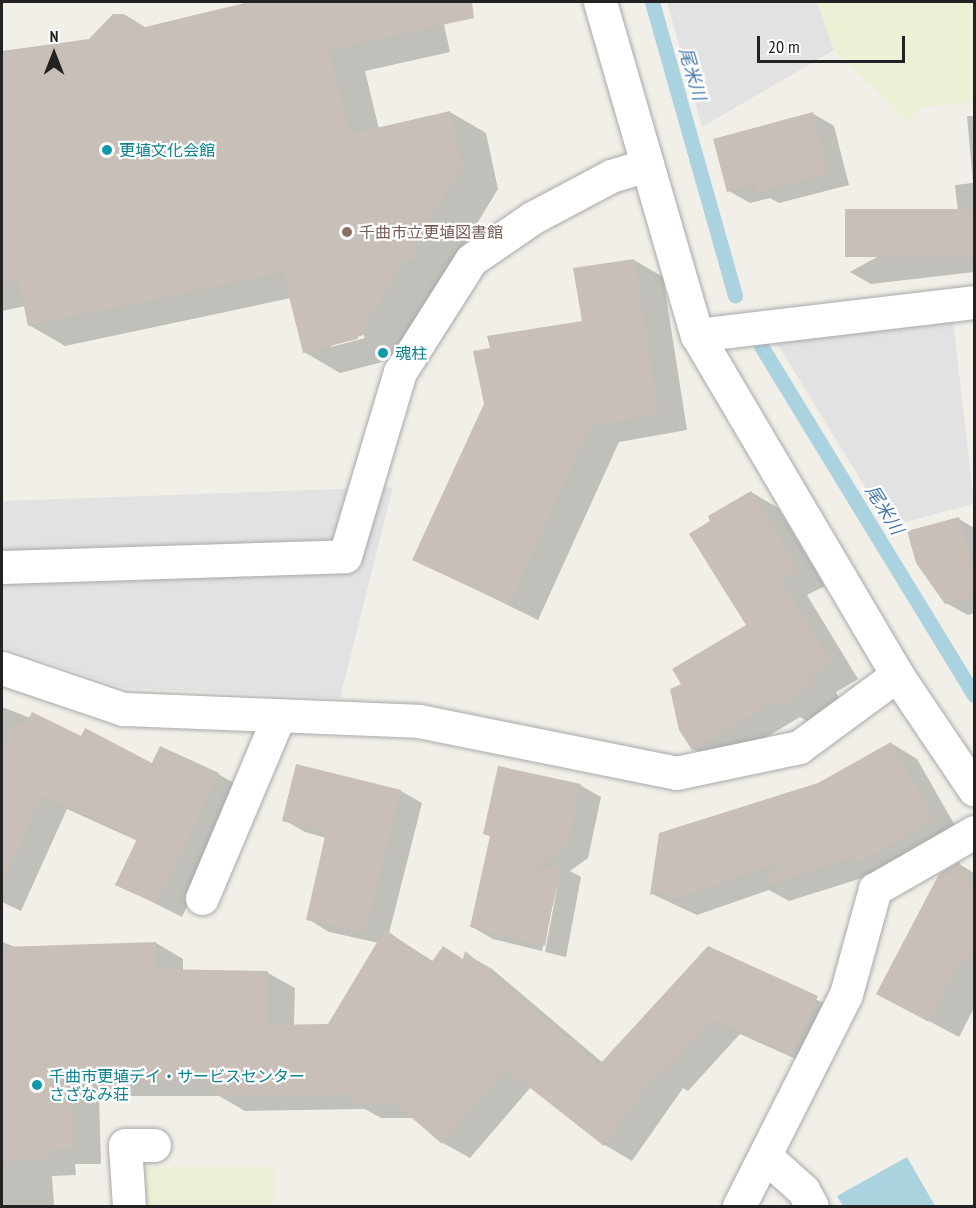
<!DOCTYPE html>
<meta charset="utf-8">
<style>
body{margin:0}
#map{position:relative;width:976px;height:1208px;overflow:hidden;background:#f2efe9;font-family:"PT Sans Narrow","Noto Sans JP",sans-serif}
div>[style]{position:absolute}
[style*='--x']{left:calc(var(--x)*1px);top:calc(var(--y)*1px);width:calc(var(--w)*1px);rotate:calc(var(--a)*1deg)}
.farmland>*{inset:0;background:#eef0d5;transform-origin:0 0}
.parking>*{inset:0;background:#e2e2e2}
.water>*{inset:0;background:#aad3df}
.shadow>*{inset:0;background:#0003}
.stream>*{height:15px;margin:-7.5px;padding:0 7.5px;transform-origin:7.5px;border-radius:7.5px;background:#aad3df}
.building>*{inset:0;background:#c7bfb8;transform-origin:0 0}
.roads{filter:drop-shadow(0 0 2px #a9a9a9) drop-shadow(0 0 2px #a9a9a9)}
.minor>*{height:33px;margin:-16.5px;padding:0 16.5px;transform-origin:16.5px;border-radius:16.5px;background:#fff}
.dots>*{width:16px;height:16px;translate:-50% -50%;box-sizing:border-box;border:3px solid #fff;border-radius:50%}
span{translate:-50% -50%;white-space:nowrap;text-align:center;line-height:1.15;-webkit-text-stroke:4.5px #fff;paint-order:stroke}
.culture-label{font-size:16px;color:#0d838f}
.left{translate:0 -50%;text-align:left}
.education-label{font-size:16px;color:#785e54}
.water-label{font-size:18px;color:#4a7aab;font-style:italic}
.frame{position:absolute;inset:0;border:3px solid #222;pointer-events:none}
.north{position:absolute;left:24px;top:24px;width:60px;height:60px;-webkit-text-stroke:4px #fff;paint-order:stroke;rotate:0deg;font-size:16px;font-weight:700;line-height:24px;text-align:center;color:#222}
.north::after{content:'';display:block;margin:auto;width:21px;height:27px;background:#222;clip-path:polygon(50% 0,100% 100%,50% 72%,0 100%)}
.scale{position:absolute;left:757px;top:36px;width:148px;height:27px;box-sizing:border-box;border:3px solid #222;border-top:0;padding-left:8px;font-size:18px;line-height:21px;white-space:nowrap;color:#222;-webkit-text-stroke:4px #fff;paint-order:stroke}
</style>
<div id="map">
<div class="farmland">
<i style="clip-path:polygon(817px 2px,974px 2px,974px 102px,921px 107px,909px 122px,834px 50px)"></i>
<i style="left:142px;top:1167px;width:132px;height:39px"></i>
</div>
<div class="parking">
<i style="clip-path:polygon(667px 2px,817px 2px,834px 50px,702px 127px)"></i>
<i style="clip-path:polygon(953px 320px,974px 504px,889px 526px,775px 340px)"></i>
<i style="clip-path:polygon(393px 487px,340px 698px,123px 688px,2px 647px,2px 501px)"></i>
</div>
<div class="water">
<i style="clip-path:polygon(907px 1157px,935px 1206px,843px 1206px,837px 1196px)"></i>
</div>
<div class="shadow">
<i style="clip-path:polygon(evenodd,256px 2px,439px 2px,450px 52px,365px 71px,379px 129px,450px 112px,486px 133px,498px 189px,394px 359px,340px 373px,304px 352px,291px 298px,65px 346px,29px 325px,25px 306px,2px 311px,2px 52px,90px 40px,256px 2px,364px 335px,365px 338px,331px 347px,331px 344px,364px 335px)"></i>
<i style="clip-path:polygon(812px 113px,834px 126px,849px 185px,779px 203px,770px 198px,750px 203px,729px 191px)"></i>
<i style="clip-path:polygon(967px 116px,974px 116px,974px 272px,871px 284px,850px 272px,958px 212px,955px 185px,973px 183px)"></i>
<i style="clip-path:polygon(634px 260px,663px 277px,687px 430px,619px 442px,538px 620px,414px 559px,583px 322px)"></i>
<i style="clip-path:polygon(751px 492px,778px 508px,825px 586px,807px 595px,858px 679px,836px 692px,840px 700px,807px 721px,800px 717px,720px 765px,693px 749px,681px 729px,683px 684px,748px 625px)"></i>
<i style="clip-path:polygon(959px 519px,974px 528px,974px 613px,968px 615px,946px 603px)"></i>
<i style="clip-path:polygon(2px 707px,153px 765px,218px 774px,243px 788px,182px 917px,117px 884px,138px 841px,67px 809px,21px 911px,2px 902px)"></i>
<i style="clip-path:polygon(891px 743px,917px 759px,961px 836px,878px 873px,789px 901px,769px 890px,697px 915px,652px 894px,818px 785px)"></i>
<i style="clip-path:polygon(297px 766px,401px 791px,422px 803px,389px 933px,434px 962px,464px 960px,466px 954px,492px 969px,603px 1063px,708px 947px,844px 1013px,818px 1069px,740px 1034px,688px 1091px,683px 1088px,632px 1161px,605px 1145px,531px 1087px,470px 1158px,443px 1143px,414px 1118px,381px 1118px,365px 1109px,245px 1111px,219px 1096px,99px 1096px,101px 1164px,75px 1164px,76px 1175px,52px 1176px,54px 1206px,2px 1206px,2px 942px,18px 948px,156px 943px,183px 959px,183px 971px,268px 973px,295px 988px,294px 1026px,328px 1025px,379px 943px,329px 932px,308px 919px,326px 838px,305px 832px,284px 820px)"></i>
<i style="clip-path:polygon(580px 785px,601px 797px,588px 858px,570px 871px,581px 877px,566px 957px,545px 952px,558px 883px,542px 951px,493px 939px,472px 927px,491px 837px,484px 833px)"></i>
<i style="clip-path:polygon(959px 864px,974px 873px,974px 1008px,959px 1037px,878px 994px)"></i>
</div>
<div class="stream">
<i style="--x:652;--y:2;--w:305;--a:74.2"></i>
<i style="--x:761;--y:346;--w:409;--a:58.6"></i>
</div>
<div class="building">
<i style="clip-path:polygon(249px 2px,472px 2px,474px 18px,329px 50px,350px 134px,450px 111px,463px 168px,414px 242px,418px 259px,405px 260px,357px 339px,303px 353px,283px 272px,28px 326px,18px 279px,2px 283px,2px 51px,89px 39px,113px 14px,124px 14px,145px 27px)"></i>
<i style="clip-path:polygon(813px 112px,829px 173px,757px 192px,755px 184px,727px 192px,713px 139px)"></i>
<i style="left:975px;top:209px;width:48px;height:130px;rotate:90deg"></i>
<i style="clip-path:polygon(634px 259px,659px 414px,590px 426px,509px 605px,412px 560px,484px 404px,473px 351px,490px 348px,487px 336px,582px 321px,573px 268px)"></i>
<i style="clip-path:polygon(751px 491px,799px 570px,781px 580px,832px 663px,810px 676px,814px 684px,779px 707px,776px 700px,692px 750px,679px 730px,670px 689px,681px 684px,672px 669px,746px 625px,689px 534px,710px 521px,708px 516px)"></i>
<i style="clip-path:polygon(959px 517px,975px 575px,975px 596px,945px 604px,916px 563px,907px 531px)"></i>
<i style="clip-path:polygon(32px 712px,81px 736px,85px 728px,152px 763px,160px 746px,219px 773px,157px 904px,115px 885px,137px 839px,42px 796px,2px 887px,2px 748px,15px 721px,25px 726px)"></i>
<i style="clip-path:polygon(891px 742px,935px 820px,857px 863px,854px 857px,761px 887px,786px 860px,669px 901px,665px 890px,650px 895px,659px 833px,818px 783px)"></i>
<i style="clip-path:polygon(296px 764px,401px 790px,365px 933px,306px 920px,326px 832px,282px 821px)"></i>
<i style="clip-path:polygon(498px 766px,581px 784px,567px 846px,531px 873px,560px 864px,545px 946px,470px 927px,490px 836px,483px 834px)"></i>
<i style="clip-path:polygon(959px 862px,975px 889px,975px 955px,958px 965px,929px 1022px,876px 994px,939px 874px)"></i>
<i style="clip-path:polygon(385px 929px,431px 963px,443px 946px,463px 959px,465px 951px,599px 1065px,708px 946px,818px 996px,791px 1055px,713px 1019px,660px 1077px,656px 1073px,604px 1146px,506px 1069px,442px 1144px,395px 1103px,352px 1103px,352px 1094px,216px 1096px,217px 1081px,72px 1081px,74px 1149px,49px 1150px,49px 1160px,2px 1161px,2px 947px,156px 942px,156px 969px,268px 971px,267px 1025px,328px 1024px)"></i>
</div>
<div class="roads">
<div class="minor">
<i style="--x:600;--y:2;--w:347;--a:73.8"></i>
<i style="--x:697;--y:335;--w:394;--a:59.5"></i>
<i style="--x:897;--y:675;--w:138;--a:56"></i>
<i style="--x:697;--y:335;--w:279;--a:-6.8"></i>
<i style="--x:2;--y:567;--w:343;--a:-1.8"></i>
<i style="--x:345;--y:556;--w:192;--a:-73.4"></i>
<i style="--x:400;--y:372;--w:133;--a:-57.6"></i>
<i style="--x:471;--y:260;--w:74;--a:-34.5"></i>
<i style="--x:532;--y:218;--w:89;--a:-28"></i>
<i style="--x:611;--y:176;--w:38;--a:-17"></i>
<i style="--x:2;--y:668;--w:128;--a:18.7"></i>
<i style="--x:123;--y:709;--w:296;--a:2.3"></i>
<i style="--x:419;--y:721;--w:262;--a:11.4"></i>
<i style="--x:676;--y:773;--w:126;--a:-11.9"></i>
<i style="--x:799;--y:747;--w:122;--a:-36.3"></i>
<i style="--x:202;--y:898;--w:198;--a:-67.1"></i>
<i style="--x:765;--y:1156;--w:51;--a:41.8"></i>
<i style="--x:803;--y:1190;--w:18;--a:61"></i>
<i style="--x:129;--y:1206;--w:61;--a:-93.8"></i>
<i style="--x:125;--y:1145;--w:29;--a:0"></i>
<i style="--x:739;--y:1206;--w:237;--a:-63.2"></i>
<i style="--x:846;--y:994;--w:109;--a:-74.6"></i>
<i style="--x:875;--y:889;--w:114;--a:-29.9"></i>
</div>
</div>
<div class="dots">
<i style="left:107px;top:150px;background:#0f9aa8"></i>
<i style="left:347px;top:232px;background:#8d6e63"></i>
<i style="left:383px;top:353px;background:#0f9aa8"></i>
<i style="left:37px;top:1085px;background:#0f9aa8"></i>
</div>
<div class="culture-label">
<span class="left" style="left:119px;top:150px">更埴文化会館</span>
<span class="left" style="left:395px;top:353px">魂柱</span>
<span class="left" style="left:49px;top:1085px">千曲市更埴デイ・サービスセンター<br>さざなみ荘</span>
</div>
<div class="education-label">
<span class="left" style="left:359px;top:232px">千曲市立更埴図書館</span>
</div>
<div class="water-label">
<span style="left:692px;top:74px;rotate:74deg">尾米川</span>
<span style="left:884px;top:510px;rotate:58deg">尾米川</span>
</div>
<div class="frame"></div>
<div class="north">N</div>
<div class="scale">20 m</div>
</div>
